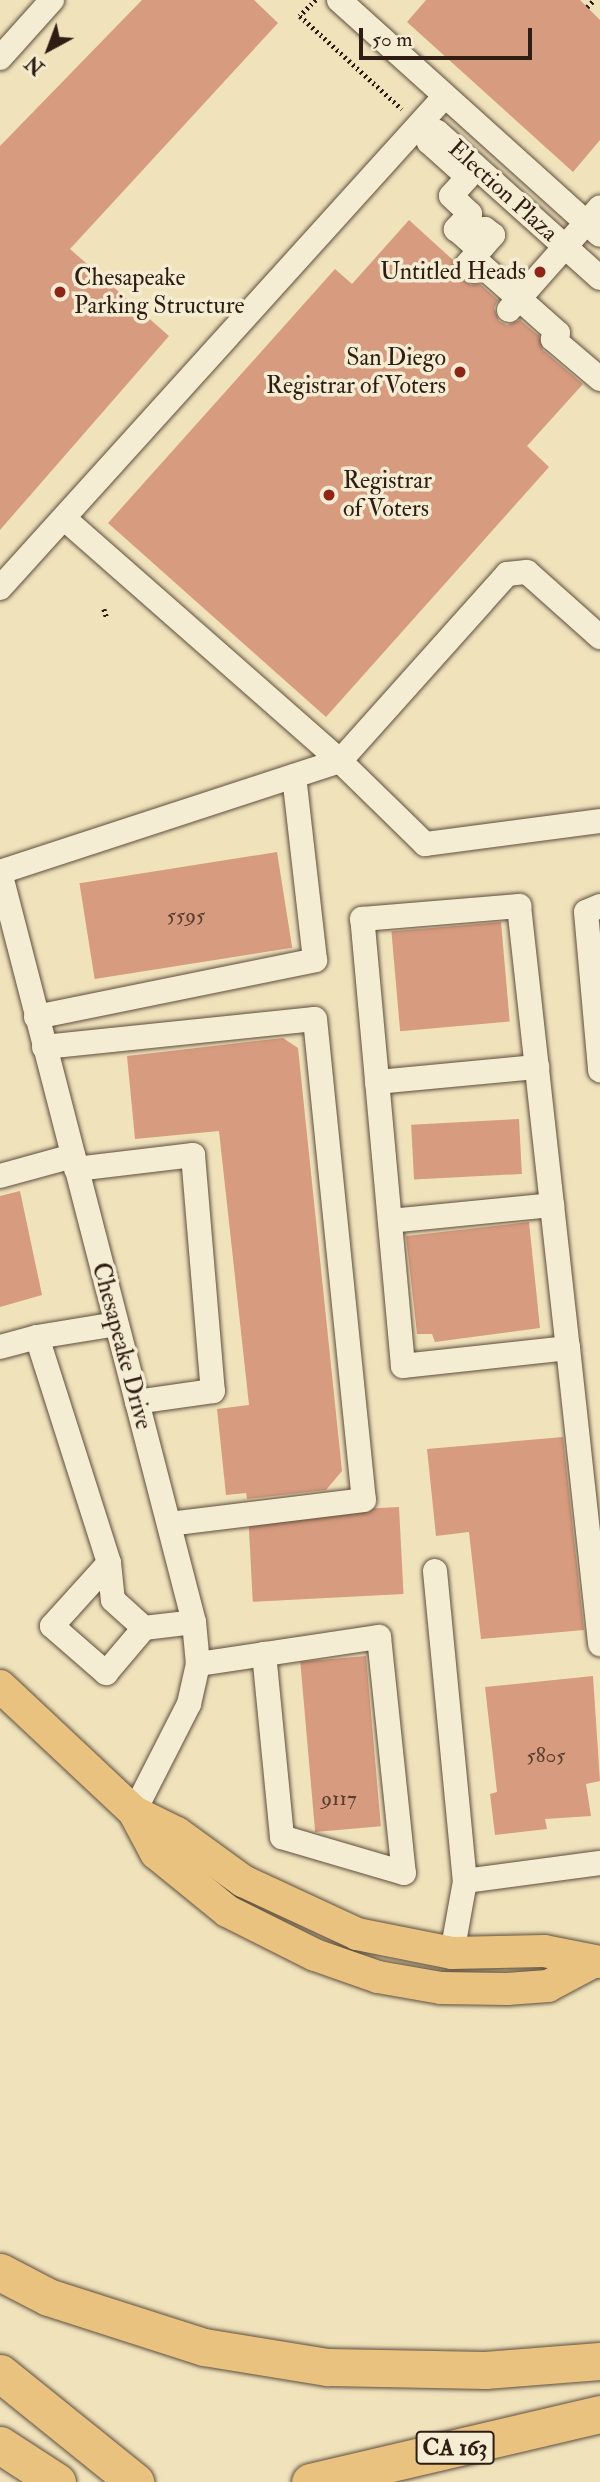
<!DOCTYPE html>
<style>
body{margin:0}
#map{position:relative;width:600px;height:2482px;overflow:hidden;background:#f0e3bc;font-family:"IM FELL Double Pica",serif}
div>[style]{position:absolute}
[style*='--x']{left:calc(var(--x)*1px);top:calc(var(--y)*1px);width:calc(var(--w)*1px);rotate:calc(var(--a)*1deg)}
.building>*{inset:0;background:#d79b7f;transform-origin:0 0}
.path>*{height:4.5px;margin-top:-2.25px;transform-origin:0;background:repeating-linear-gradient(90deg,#2f1d13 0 2px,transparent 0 5.5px)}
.roads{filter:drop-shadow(0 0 2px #5f4e3d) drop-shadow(0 0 2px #5f4e3d)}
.minor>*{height:24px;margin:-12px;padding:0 12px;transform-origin:12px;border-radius:12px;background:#f5edd3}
.major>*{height:32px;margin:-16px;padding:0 16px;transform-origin:16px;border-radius:16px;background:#e8c27e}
.highway>*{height:37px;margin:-18.5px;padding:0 18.5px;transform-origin:18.5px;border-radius:18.5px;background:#e8c27e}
.dots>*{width:19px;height:19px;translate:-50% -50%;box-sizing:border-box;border:4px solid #f5edd3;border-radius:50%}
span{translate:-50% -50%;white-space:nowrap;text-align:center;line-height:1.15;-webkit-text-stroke:7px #f5edd3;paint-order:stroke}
.number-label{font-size:21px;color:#593c2e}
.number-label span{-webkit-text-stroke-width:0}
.shield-label span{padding:2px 5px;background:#f5edd3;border:2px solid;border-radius:5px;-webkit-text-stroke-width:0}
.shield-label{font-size:23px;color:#2f1d13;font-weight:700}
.street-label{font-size:24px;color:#2f1d13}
.poi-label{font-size:24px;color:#2f1d13}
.right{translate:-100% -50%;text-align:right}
.left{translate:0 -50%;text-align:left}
.north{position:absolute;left:14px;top:14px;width:70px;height:70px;-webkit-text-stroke:5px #f5edd3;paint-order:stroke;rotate:221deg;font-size:19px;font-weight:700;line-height:28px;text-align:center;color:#2f1d13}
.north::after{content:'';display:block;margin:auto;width:24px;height:32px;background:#2f1d13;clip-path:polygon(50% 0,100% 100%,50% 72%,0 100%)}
.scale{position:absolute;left:359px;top:28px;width:173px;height:32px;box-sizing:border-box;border:4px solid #2f1d13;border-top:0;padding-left:9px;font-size:21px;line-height:24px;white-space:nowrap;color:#2f1d13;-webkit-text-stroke:5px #f5edd3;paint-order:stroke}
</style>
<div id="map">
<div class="building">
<i style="clip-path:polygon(142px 0,254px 0,278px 23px,70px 249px,169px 336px,0 530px,0 146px)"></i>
<i style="clip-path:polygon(426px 0,580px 0,600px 20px,600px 140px,573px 172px,407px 22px)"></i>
<i style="clip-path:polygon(409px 220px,453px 260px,457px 276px,471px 285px,480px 284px,498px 300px,494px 308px,499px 321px,507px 325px,520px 320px,539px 336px,543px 350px,583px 384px,527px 446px,549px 467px,326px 717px,108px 523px,335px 269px,352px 284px)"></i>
<i style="left:277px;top:852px;width:97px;height:200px;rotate:81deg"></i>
<i style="left:501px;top:922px;width:100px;height:110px;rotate:85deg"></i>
<i style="clip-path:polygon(283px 1038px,298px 1048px,342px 1471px,326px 1490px,247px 1499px,246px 1493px,226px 1495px,217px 1409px,249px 1405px,219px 1131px,135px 1139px,127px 1056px)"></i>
<i style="left:519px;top:1119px;width:55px;height:108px;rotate:87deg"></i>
<i style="clip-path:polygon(20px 1191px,42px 1295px,0 1307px,0 1196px)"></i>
<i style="clip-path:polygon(529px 1222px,540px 1328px,435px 1342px,432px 1334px,417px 1334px,406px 1236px)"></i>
<i style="clip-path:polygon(563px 1437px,584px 1630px,481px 1639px,469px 1532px,436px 1536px,427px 1449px)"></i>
<i style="left:399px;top:1507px;width:87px;height:151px;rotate:87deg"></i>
<i style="left:366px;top:1656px;width:171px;height:66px;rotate:85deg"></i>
<i style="clip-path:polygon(593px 1676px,600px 1781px,586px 1784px,591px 1816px,545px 1819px,547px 1829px,495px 1835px,490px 1794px,497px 1792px,485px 1687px)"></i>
</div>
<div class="path">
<i style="--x:316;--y:0;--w:23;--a:135"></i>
<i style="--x:300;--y:16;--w:138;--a:42.4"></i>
<i style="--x:587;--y:7;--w:10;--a:-45"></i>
<i style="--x:104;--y:609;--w:9;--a:72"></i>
</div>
<div class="roads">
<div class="minor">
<i style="--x:339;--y:0;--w:351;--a:42"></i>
<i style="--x:0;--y:58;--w:78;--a:-48.1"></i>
<i style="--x:600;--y:278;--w:219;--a:-138.1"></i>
<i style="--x:437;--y:132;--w:13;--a:129"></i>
<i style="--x:429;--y:142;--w:52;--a:41.9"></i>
<i style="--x:468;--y:177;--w:25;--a:132"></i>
<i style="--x:451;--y:196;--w:26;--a:43"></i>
<i style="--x:470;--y:214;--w:21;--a:133"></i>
<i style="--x:456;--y:229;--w:21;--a:41"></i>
<i style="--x:472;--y:243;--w:19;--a:-47"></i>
<i style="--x:485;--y:229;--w:10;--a:37"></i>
<i style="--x:493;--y:235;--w:40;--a:131"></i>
<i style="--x:467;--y:265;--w:9;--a:41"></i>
<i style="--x:474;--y:271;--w:9;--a:-49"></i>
<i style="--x:480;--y:264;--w:104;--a:41.5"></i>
<i style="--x:558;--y:333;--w:8;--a:130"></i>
<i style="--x:553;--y:339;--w:62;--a:40.4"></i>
<i style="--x:509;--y:310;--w:137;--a:-48.5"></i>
<i style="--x:66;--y:520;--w:365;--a:41.3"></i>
<i style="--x:340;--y:761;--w:251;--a:-48.2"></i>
<i style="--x:507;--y:574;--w:20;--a:-6"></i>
<i style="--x:527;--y:572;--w:98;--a:41.7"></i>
<i style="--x:0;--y:588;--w:663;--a:-47.87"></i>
<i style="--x:0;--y:872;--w:775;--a:75.5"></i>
<i style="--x:194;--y:1622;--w:42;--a:84.6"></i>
<i style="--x:198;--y:1664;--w:41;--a:102.7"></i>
<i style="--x:189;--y:1704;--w:121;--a:117"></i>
<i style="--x:0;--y:872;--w:358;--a:-18.1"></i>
<i style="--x:340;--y:761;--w:119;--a:44.3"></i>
<i style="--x:425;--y:844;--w:177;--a:-7.5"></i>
<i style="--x:600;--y:906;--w:15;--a:157"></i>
<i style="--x:586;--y:912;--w:159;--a:84.9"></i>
<i style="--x:36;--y:1017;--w:285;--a:-11.5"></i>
<i style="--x:315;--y:960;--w:185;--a:-96.5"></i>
<i style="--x:44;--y:1047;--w:272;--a:-5.9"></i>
<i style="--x:315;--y:1019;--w:483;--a:84.2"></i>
<i style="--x:364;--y:1500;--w:196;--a:173"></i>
<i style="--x:377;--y:1082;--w:161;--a:-5.4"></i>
<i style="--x:76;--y:1169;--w:118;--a:-6.8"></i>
<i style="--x:193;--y:1155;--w:237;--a:85.2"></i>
<i style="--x:213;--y:1391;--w:77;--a:171.8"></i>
<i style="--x:0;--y:1176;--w:76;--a:-15.3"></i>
<i style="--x:390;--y:1221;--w:163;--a:-5.6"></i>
<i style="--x:37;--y:1337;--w:80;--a:-9.3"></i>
<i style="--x:0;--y:1347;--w:38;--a:-15"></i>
<i style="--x:37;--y:1337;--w:237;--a:72.3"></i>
<i style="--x:109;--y:1563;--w:85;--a:132.1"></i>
<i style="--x:52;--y:1626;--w:72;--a:41"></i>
<i style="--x:106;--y:1673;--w:59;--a:-49.8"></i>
<i style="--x:144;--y:1628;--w:50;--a:-6.8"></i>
<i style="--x:568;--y:1348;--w:166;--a:173.8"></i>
<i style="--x:403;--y:1366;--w:449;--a:-95.2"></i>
<i style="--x:362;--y:919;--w:158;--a:-4.7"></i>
<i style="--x:519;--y:906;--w:445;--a:83.7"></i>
<i style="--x:568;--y:1348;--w:298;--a:83.8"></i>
<i style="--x:109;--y:1563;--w:37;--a:84"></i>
<i style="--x:113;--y:1600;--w:42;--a:42.1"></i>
<i style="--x:435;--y:1571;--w:311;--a:84.5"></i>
<i style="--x:465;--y:1881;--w:73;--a:100.2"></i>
<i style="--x:198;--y:1664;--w:183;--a:-8.5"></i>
<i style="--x:379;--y:1637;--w:237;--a:84"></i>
<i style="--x:404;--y:1873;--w:127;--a:-163.6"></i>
<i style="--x:282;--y:1837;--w:184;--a:-95.6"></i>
<i style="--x:465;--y:1881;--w:136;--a:-7.6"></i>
</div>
<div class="major">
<i style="--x:0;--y:1686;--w:184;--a:43.2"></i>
<i style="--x:134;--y:1812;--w:48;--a:26"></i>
<i style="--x:177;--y:1833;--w:82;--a:36"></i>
<i style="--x:243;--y:1881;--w:126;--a:24.9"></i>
<i style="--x:357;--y:1934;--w:97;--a:11.3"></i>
<i style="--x:452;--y:1953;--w:92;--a:-1.2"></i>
<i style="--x:544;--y:1951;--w:57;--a:11.1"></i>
<i style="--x:134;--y:1812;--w:47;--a:61.8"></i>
<i style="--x:156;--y:1853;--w:92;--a:39.2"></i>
<i style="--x:227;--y:1911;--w:98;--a:26.6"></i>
<i style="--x:315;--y:1955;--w:67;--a:19.2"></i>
<i style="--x:378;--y:1977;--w:64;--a:9.9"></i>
<i style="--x:441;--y:1988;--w:66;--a:0.9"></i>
<i style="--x:507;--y:1989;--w:41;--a:-4.2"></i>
<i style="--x:548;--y:1986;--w:49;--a:-28.1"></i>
</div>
<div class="highway">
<i style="--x:0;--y:2272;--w:54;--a:27.5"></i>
<i style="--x:48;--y:2297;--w:164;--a:17.8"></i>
<i style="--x:204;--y:2347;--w:126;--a:9.2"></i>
<i style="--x:328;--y:2367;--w:157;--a:1.1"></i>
<i style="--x:485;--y:2370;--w:115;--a:-4.5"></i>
<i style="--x:0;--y:2373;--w:174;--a:38.9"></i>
<i style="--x:0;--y:2445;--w:68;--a:33"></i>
<i style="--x:310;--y:2482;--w:298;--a:-13.2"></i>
</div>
</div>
<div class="dots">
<i style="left:540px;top:272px;background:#8f2418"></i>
<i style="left:60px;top:292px;background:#8f2418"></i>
<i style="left:460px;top:372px;background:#8f2418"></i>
<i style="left:329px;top:495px;background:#8f2418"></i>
</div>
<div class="number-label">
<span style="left:186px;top:916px">5595</span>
<span style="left:546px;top:1756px">5805</span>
<span style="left:339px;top:1799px">9117</span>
</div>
<div class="shield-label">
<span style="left:455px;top:2448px">CA 163</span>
</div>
<div class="street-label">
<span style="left:503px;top:191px;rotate:42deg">Election Plaza</span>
<span style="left:122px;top:1346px;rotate:75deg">Chesapeake Drive</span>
</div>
<div class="poi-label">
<span class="right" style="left:526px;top:272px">Untitled Heads</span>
<span class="left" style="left:74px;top:292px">Chesapeake<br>Parking Structure</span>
<span class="right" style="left:446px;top:372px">San Diego<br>Registrar of Voters</span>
<span class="left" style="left:343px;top:495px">Registrar<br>of Voters</span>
</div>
<div class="north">N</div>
<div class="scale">50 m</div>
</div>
